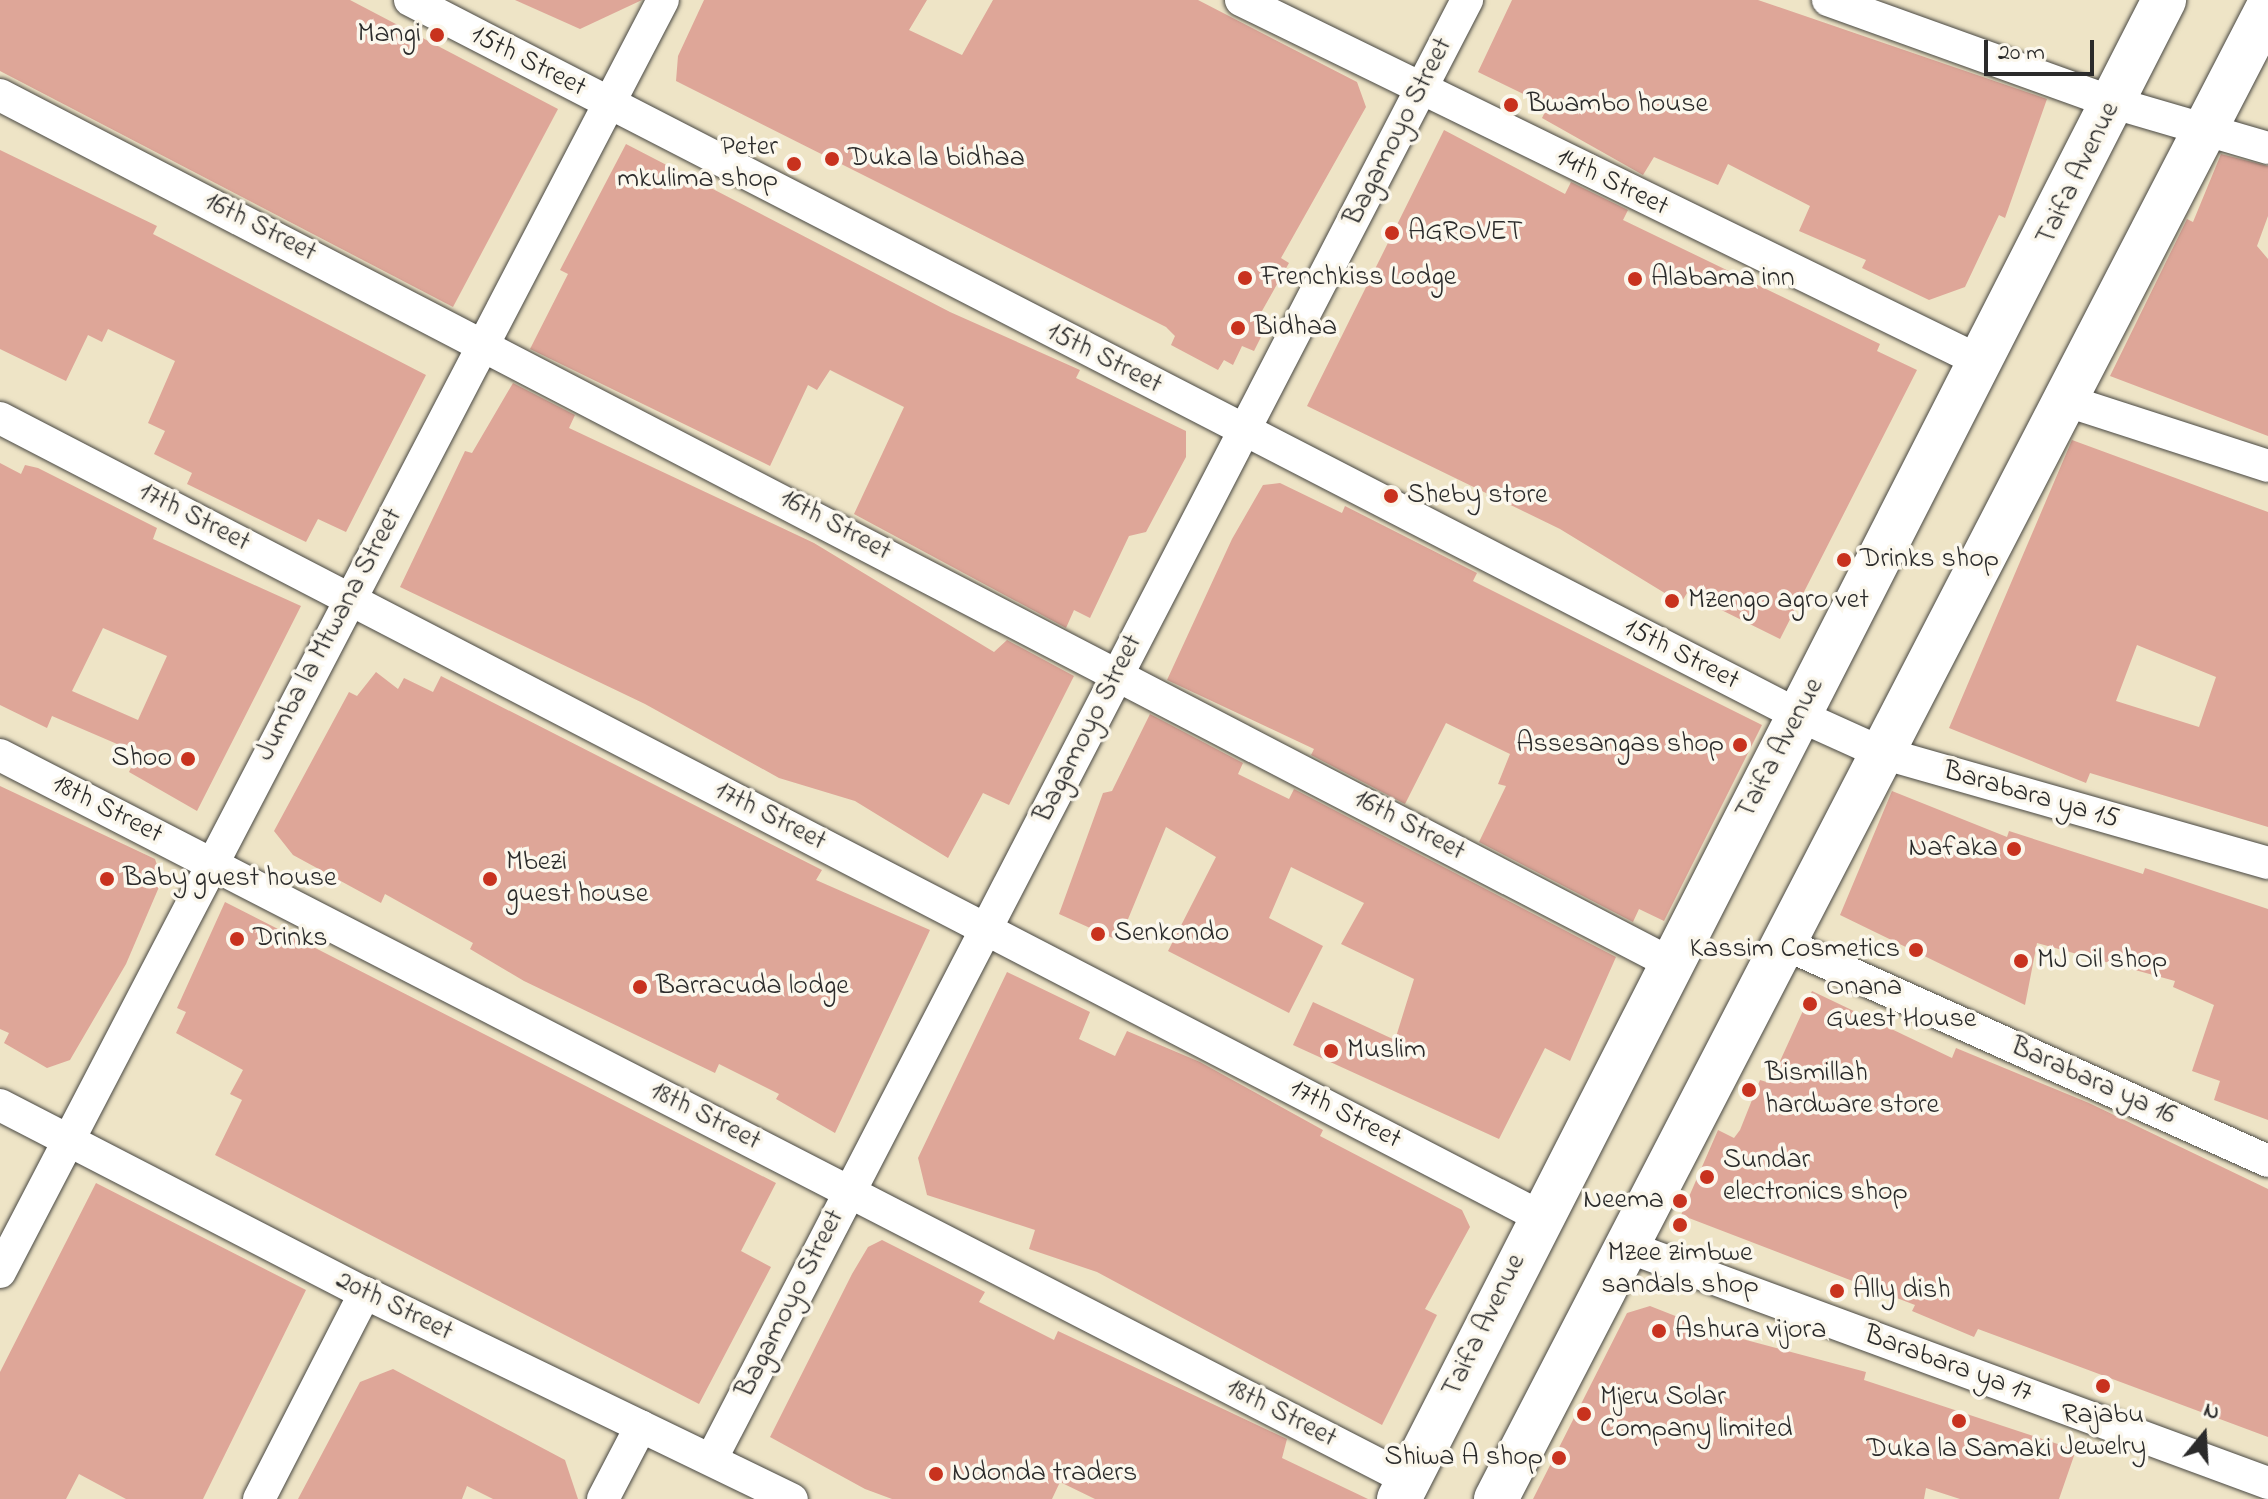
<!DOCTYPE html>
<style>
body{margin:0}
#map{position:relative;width:2268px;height:1499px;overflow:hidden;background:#eee4c6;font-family:"Indie Flower",sans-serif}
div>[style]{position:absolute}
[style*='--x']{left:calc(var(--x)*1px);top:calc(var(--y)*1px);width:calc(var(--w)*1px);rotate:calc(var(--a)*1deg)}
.building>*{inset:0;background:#dea698}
.roads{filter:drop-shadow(0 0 2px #484742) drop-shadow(0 0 2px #484742)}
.minor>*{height:32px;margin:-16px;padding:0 16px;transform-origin:16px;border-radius:16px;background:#fff}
.primary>*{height:44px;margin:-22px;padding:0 22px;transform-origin:22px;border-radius:22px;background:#fff}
.dots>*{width:22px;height:22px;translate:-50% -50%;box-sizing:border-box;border:4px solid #fbf7ec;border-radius:50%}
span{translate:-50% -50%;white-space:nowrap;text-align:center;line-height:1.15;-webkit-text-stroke:7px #fbf7ec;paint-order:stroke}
.poi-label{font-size:28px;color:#2b2b2b}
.right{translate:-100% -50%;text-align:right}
.left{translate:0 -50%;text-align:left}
.street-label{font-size:28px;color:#2b2b2b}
.north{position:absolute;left:2164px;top:1395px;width:80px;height:80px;-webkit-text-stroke:6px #fbf7ec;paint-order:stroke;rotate:18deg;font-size:22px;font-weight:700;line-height:32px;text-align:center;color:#2b2b2b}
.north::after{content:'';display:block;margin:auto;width:28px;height:36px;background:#2b2b2b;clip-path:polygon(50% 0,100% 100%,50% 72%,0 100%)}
.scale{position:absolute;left:1984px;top:40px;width:110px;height:36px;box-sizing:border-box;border:4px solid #2b2b2b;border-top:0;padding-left:10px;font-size:24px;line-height:28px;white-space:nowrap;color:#2b2b2b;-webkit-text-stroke:6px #fbf7ec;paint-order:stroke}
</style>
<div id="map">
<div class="building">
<i style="clip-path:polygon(0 0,350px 0,558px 109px,453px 307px,0 71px)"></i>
<i style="clip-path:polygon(515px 0,642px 0,580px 29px)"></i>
<i style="clip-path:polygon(704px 0,927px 0,909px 30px,962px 55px,993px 0,1198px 0,1357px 82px,1366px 107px,1281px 258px,1289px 263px,1258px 318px,1268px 323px,1254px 351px,1242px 346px,1233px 365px,1224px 360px,1218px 370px,1171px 345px,1175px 336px,1166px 327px,676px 81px,678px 56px)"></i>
<i style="clip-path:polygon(1512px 0,1758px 0,2047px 99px,2005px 218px,1999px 215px,1965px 287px,1929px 300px,1862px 268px,1866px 260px,1799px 231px,1810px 206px,1728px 164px,1718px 185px,1654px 157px,1643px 175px,1542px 118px,1548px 106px,1478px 72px)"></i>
<i style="clip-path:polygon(1444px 130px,1565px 194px,1571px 182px,1628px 210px,1623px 220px,1880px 344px,1877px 351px,1917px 370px,1780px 639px,1687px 593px,1681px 603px,1560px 529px,1307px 406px)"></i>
<i style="clip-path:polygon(626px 144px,950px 312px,1080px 370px,1076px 378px,1186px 431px,1186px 457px,1146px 532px,1129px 536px,1090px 618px,1074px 610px,1066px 628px,854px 514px,904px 407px,830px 370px,817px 390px,808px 385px,770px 466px,530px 349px,568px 274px,560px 270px)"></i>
<i style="clip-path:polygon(0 150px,157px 226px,153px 234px,426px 375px,346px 532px,318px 519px,306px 542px,187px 484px,192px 473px,154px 454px,165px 431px,148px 423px,175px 361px,108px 329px,102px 342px,88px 335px,66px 381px,0 349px)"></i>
<i style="clip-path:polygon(2221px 154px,2268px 166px,2268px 216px,2257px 246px,2268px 259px,2268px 436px,2110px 376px,2187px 219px,2193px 222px)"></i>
<i style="clip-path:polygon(513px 383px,575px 415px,569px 428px,814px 543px,994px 652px,1007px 640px,1074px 676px,1009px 805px,983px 793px,948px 858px,855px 801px,779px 778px,645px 704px,400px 587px,465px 451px,472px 453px)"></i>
<i style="clip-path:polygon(evenodd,2072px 440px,2268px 512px,2268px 827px,2090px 773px,2086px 783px,1949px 728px,2072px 440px,2137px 645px,2216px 677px,2199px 727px,2116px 701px,2137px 645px)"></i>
<i style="clip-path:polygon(evenodd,0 463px,21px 474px,25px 465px,38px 468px,157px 528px,153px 539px,301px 606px,197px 811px,129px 772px,138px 753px,52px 716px,47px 728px,0 705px,0 463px,103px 628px,167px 656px,138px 720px,72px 691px,103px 628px)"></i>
<i style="clip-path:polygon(1280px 483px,1342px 513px,1345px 506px,1477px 573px,1473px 581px,1762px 725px,1664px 921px,1639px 909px,1633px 922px,1479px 842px,1506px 786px,1498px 784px,1510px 754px,1446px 723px,1405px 804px,1311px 755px,1314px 749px,1167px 680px,1232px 539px,1263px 485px)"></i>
<i style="clip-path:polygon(376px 672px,398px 689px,404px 678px,433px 692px,441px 676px,822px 870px,816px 880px,930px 930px,835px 1133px,776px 1099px,779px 1094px,719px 1064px,715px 1073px,524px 981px,470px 949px,473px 943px,385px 894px,381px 903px,293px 855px,274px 831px,349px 692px,357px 696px)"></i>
<i style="clip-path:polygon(1150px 714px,1243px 763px,1238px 774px,1289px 799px,1294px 789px,1616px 957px,1570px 1061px,1545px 1048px,1499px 1139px,1293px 1045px,1313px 1002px,1395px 1040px,1414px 979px,1341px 944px,1364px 903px,1291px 867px,1269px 918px,1323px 946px,1289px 1013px,1168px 951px,1216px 857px,1166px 827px,1119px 941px,1059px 914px,1103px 793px,1112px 791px)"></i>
<i style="clip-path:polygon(0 786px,155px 859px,162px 880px,126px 964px,70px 1060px,47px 1068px,4px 1043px,9px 1033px,0 1029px)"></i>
<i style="clip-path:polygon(1892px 791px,2007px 837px,2009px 831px,2143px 874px,2145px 868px,2268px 909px,2268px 1120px,2214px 1100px,2220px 1081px,2192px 1071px,2214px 1005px,2173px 987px,2175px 981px,2037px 943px,2025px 1005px,1840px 915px)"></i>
<i style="clip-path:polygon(225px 902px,776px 1183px,741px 1251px,771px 1267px,699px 1404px,215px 1155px,242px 1100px,230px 1094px,243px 1070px,176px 1033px,186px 1012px,177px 1008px)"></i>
<i style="clip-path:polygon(1007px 972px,1090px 1012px,1079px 1039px,1115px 1056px,1127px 1031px,1200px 1062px,1323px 1130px,1320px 1136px,1462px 1210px,1470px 1227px,1425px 1309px,1437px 1315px,1382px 1425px,1097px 1272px,1029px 1249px,1035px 1230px,927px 1195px,918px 1158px)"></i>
<i style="clip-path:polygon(1812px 991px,1952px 1058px,1956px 1048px,2089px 1103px,2268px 1189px,2268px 1437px,1978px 1329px,1974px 1337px,1912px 1311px,1915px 1305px,1681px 1215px,1718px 1130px,1734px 1138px,1740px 1130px,1760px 1080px,1770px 1083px)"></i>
<i style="clip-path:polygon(96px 1183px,306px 1290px,203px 1499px,126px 1499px,79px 1474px,66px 1499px,0 1499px,0 1372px)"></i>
<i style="clip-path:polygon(882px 1240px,985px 1292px,979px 1302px,1054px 1340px,1058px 1331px,1287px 1439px,1282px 1458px,1368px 1499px,1095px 1499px,1060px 1482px,1052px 1499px,892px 1499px,865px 1489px,770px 1437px,852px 1274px,868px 1247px)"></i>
<i style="clip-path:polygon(1650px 1306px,1716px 1332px,1866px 1372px,1864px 1380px,2076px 1450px,2059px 1499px,1960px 1499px,1926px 1488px,1924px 1499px,1533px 1499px,1627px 1313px)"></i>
<i style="clip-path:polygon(393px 1369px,565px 1460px,578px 1499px,493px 1499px,467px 1486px,462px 1499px,298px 1499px,360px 1382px)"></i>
</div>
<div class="roads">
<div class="minor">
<i style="--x:410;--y:0;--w:1564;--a:27.25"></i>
<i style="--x:1800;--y:716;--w:90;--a:24.3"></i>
<i style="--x:1882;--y:753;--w:401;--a:15.9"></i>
<i style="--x:1241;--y:0;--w:827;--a:26.04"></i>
<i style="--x:1828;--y:0;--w:304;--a:19.8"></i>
<i style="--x:2114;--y:103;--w:160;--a:16.3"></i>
<i style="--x:0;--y:95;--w:1880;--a:27.46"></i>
<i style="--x:2064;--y:400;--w:214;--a:17.9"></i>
<i style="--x:0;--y:418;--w:1734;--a:27.41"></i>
<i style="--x:0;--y:755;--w:1585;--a:27.23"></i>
<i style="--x:1787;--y:945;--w:527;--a:24.18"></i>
<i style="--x:0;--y:1105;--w:411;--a:27.3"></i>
<i style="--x:365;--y:1293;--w:474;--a:25.8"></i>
<i style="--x:1628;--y:1247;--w:682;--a:20.24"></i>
<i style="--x:0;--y:1272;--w:1434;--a:-62.47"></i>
<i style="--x:712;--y:1458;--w:1642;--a:-62.62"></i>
<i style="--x:259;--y:1499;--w:232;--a:-62.8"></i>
<i style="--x:603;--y:1499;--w:82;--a:-62.5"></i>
</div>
<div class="primary">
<i style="--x:1399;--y:1499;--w:1683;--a:-62.96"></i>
<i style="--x:1496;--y:1499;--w:1679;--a:-62.63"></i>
</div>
</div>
<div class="dots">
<i style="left:437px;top:35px;background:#c8321e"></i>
<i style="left:1511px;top:105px;background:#c8321e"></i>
<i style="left:832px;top:159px;background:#c8321e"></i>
<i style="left:794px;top:164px;background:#c8321e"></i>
<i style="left:1392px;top:233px;background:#c8321e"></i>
<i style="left:1245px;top:278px;background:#c8321e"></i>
<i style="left:1635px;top:279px;background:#c8321e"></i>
<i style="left:1238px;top:328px;background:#c8321e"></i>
<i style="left:1391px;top:496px;background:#c8321e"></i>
<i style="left:1844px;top:560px;background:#c8321e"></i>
<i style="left:1672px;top:601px;background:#c8321e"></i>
<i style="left:1740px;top:745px;background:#c8321e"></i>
<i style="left:188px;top:759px;background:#c8321e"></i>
<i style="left:2014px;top:849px;background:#c8321e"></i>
<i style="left:107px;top:879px;background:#c8321e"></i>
<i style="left:490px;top:879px;background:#c8321e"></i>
<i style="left:1098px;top:934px;background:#c8321e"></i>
<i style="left:237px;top:939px;background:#c8321e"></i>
<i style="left:1916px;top:950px;background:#c8321e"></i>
<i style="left:2021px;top:961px;background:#c8321e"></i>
<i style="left:640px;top:987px;background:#c8321e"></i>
<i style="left:1810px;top:1004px;background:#c8321e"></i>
<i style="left:1331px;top:1051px;background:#c8321e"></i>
<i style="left:1749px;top:1090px;background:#c8321e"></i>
<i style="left:1707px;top:1177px;background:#c8321e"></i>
<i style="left:1680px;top:1201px;background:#c8321e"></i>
<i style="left:1680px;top:1225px;background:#c8321e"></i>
<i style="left:1837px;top:1291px;background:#c8321e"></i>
<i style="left:1659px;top:1331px;background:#c8321e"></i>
<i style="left:2103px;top:1386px;background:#c8321e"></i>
<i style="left:1584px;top:1414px;background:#c8321e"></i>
<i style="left:1959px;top:1421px;background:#c8321e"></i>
<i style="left:1559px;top:1458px;background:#c8321e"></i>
<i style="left:936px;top:1474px;background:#c8321e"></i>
</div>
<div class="poi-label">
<span class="right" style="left:421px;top:35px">Mangi</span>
<span class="left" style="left:1527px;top:105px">Bwambo house</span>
<span class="right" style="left:778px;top:164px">Peter<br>mkulima shop</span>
<span class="left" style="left:848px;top:159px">Duka la bidhaa</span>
<span class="left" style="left:1408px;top:233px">AGROVET</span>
<span class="left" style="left:1261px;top:278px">Frenchkiss Lodge</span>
<span class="left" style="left:1651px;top:279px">Alabama inn</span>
<span class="left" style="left:1254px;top:328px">Bidhaa</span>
<span class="left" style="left:1407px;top:496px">Sheby store</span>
<span class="left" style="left:1860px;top:560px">Drinks shop</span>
<span class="left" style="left:1688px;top:601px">Mzengo agro vet</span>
<span class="right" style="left:1724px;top:745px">Assesangas shop</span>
<span class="right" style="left:172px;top:759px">Shoo</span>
<span class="right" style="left:1998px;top:849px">Nafaka</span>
<span class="left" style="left:506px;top:879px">Mbezi<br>guest house</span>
<span class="left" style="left:123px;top:879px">Baby guest house</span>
<span class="left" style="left:1114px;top:934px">Senkondo</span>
<span class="left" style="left:253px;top:939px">Drinks</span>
<span class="right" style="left:1900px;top:950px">Kassim Cosmetics</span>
<span class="left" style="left:2037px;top:961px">MJ Oil shop</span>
<span class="left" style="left:656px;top:987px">Barracuda lodge</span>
<span class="left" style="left:1826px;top:1004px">Onana<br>Guest House</span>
<span class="left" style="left:1347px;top:1051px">Muslim</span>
<span class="left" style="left:1765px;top:1090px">Bismillah<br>hardware store</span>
<span class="left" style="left:1723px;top:1177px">Sundar<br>electronics shop</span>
<span class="right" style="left:1664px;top:1201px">Neema</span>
<span style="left:1680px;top:1270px">Mzee zimbwe<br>sandals shop</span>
<span class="left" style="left:1853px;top:1291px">Ally dish</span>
<span class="left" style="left:1675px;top:1331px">Ashura vijora</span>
<span class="left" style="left:1600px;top:1414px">Mjeru Solar<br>Company limited</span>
<span style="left:2103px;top:1432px">Rajabu<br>Jewelry</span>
<span style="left:1959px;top:1450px">Duka la Samaki</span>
<span class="right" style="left:1543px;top:1458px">Shiwa A shop</span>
<span class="left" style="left:952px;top:1474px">Ndonda traders</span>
</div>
<div class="street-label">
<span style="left:528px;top:62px;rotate:27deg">15th Street</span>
<span style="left:1399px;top:132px;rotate:-63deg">Bagamoyo Street</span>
<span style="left:2079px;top:174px;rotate:-64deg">Taifa Avenue</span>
<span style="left:1612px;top:183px;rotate:26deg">14th Street</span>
<span style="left:260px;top:228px;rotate:27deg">16th Street</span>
<span style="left:1104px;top:359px;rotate:27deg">15th Street</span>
<span style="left:194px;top:518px;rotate:27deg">17th Street</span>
<span style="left:835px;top:526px;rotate:28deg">16th Street</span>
<span style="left:330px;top:635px;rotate:-62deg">Jumba la Mtwana Street</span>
<span style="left:1681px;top:655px;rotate:27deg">15th Street</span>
<span style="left:1089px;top:729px;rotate:-63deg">Bagamoyo Street</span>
<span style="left:1781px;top:749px;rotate:-62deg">Taifa Avenue</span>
<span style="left:2031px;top:796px;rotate:16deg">Barabara ya 15</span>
<span style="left:107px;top:810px;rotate:27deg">18th Street</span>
<span style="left:770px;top:817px;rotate:27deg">17th Street</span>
<span style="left:1409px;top:826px;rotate:28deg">16th Street</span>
<span style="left:2093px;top:1082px;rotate:24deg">Barabara ya 16</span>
<span style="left:1345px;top:1115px;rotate:27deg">17th Street</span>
<span style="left:705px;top:1117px;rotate:27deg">18th Street</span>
<span style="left:791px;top:1304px;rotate:-63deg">Bagamoyo Street</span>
<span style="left:394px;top:1307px;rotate:26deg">20th Street</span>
<span style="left:1485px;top:1326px;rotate:-64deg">Taifa Avenue</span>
<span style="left:1948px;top:1365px;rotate:20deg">Barabara ya 17</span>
<span style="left:1281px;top:1414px;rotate:27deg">18th Street</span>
</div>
<div class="north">N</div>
<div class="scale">20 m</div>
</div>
